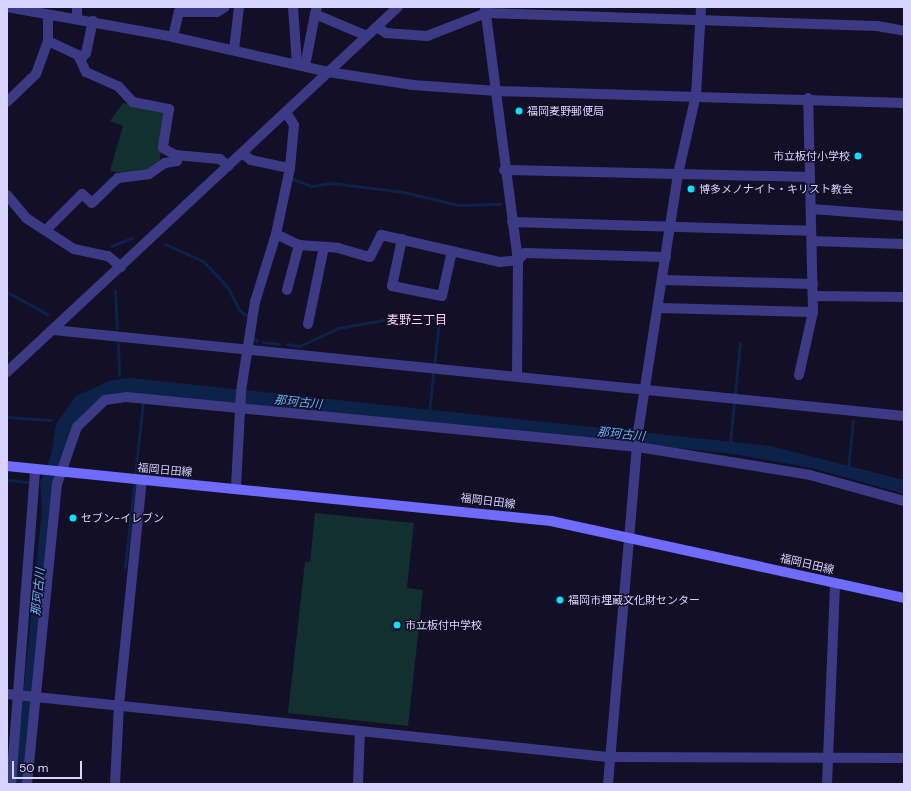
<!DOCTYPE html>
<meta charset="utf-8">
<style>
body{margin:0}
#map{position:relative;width:911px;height:791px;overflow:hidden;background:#130f26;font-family:"DM Sans","Noto Sans JP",sans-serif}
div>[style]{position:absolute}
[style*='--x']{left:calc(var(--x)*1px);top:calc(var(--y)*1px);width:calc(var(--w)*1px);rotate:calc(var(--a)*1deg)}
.green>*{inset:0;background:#12302f}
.water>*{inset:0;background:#0c2248}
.stream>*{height:3px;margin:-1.5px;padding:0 1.5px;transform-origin:1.5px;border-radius:1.5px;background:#0c2248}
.minor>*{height:10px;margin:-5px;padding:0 5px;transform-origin:5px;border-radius:5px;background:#3d3a85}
.tertiary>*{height:10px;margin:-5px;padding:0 5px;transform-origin:5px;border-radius:5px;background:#3d3a85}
.secondary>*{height:10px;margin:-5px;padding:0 5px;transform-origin:5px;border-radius:5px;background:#6f6bff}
.dots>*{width:11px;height:11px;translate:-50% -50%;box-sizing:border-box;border:2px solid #130f26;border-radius:50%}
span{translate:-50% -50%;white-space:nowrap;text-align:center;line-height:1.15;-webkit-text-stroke:3px #130f26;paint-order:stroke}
.poi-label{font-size:11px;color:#d9d4ff}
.left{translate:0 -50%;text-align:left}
.right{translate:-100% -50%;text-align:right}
.street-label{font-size:11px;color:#d9d4ff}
.neighbourhood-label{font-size:12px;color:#ffd6f0}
.water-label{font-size:12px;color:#62b6ff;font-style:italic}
.frame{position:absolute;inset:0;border:8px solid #d9d4ff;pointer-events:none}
.scale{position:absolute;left:12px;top:761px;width:70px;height:18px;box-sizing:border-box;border:2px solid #d9d4ff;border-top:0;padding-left:5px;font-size:12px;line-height:14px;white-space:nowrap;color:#d9d4ff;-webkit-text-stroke:3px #130f26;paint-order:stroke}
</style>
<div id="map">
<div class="green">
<i style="clip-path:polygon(123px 103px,163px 110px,166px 114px,159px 165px,137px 174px,110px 171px,123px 126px,110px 121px)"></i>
<i style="clip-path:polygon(315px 513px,414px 523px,407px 588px,423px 590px,408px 726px,288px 713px,305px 562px,310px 562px)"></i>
</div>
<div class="water">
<i style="clip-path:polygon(131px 378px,770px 446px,904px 480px,904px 494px,812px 468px,727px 453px,260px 407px,100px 401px,78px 420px,64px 460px,25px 784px,14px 784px,42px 510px,40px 482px,51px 456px,56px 424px,76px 396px,112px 380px)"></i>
</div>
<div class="stream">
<i style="--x:293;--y:179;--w:19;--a:21"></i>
<i style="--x:311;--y:186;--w:21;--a:-8"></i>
<i style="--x:332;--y:183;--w:72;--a:7.2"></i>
<i style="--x:403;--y:192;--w:57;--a:13.1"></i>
<i style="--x:459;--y:205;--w:41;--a:-1.4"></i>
<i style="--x:165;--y:244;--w:42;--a:24.1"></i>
<i style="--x:203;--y:261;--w:37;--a:47"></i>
<i style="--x:228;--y:288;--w:25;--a:63"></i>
<i style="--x:239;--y:310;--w:11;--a:34"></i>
<i style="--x:111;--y:246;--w:22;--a:-21"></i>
<i style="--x:115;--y:291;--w:37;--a:87"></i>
<i style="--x:7;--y:292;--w:46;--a:28.8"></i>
<i style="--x:254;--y:338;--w:4;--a:45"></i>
<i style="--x:263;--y:342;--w:16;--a:7"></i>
<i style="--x:118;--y:343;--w:32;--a:88"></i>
<i style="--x:287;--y:344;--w:13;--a:9"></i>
<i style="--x:300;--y:346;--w:42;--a:-25.3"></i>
<i style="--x:338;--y:328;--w:81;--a:-9.9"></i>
<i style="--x:418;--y:314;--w:22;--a:16"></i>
<i style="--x:7;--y:353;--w:1;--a:-45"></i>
<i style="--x:429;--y:412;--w:93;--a:-83.8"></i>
<i style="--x:7;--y:417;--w:43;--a:4"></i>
<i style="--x:730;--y:442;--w:100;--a:-84.2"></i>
<i style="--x:848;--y:468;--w:48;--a:-84.1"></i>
<i style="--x:7;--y:480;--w:22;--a:5"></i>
<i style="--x:125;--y:567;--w:168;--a:-83.8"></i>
</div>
<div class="minor">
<i style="--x:7;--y:7;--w:169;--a:10.2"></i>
<i style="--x:173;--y:37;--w:159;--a:12.7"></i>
<i style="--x:328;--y:72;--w:86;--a:8.7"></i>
<i style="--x:413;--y:85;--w:84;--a:4.1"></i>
<i style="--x:497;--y:91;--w:407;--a:1.7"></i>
<i style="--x:293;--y:7;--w:57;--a:86"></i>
<i style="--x:317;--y:7;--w:7;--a:106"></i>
<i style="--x:315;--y:14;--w:56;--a:22.9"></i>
<i style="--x:485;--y:7;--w:255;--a:82.6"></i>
<i style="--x:518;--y:260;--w:116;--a:90.5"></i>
<i style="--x:77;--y:19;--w:12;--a:-90"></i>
<i style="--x:377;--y:27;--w:11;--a:34"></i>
<i style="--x:386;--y:33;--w:41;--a:4.2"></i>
<i style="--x:427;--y:36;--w:63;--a:-21.3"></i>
<i style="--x:486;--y:13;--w:391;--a:1.9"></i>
<i style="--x:877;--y:26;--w:27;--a:10"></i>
<i style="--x:173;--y:37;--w:26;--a:-77"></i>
<i style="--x:179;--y:12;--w:38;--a:0"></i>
<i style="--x:217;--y:12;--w:9;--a:-32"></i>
<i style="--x:48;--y:41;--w:33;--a:25"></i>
<i style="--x:78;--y:55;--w:19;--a:65"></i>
<i style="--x:86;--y:72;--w:35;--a:24"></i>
<i style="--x:118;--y:86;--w:22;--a:47"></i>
<i style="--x:133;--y:102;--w:37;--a:11"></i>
<i style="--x:169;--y:109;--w:39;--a:99"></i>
<i style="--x:163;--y:148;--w:14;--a:30"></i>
<i style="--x:175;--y:155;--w:45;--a:5.1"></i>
<i style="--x:220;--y:159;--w:11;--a:41"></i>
<i style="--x:234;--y:50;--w:43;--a:-83.4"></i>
<i style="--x:81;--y:59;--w:8;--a:-50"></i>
<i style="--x:86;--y:53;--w:33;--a:-78"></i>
<i style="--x:305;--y:66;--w:53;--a:-79.1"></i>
<i style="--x:7;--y:102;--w:40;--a:-44"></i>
<i style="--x:36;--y:74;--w:35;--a:-70"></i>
<i style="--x:48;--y:41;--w:25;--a:-90"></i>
<i style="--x:242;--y:153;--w:11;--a:38"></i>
<i style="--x:251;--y:160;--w:40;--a:12"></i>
<i style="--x:504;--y:170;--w:306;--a:1.3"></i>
<i style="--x:7;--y:195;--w:30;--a:50"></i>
<i style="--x:26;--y:218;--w:57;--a:32.9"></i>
<i style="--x:74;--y:249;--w:35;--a:12"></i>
<i style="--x:108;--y:256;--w:17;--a:40"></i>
<i style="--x:812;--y:209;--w:92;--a:4.4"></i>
<i style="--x:512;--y:222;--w:299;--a:1.7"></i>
<i style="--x:46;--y:230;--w:51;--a:-45"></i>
<i style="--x:82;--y:194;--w:13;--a:42"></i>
<i style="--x:92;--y:203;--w:36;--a:-44"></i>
<i style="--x:118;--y:178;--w:31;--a:-7"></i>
<i style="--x:149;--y:174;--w:19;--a:-35"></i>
<i style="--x:165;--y:163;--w:12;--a:-9"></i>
<i style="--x:177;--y:161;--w:6;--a:-72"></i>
<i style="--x:276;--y:234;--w:25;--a:26"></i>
<i style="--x:299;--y:245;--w:39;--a:4"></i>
<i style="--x:338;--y:248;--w:33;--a:16"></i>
<i style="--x:370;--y:257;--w:25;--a:-63"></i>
<i style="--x:381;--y:235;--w:122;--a:12.8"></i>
<i style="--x:500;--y:262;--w:18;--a:-6"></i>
<i style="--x:518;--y:260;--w:10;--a:-45"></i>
<i style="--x:525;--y:253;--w:141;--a:1.6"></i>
<i style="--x:402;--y:239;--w:48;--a:102"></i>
<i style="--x:392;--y:286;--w:51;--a:11.3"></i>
<i style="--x:442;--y:296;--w:46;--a:-77.5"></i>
<i style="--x:812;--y:241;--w:92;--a:1.9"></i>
<i style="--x:663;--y:280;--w:150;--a:1.5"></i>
<i style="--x:287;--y:290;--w:47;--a:-75.1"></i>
<i style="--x:813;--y:296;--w:91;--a:0.6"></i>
<i style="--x:659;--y:308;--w:154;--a:1.5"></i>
<i style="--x:308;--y:324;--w:79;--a:-78.3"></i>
<i style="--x:53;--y:330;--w:855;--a:5.77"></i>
<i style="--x:799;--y:375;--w:65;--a:-77.5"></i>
<i style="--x:813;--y:312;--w:214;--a:-91.3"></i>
<i style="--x:236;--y:487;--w:96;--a:-87"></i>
<i style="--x:241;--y:391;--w:90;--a:-81.1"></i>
<i style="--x:255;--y:302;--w:71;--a:-72.8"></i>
<i style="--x:276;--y:234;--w:67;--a:-78"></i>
<i style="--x:290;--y:168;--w:43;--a:-84.7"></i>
<i style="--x:294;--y:125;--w:15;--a:-122"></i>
<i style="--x:7;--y:694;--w:604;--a:5.98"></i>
<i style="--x:608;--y:757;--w:296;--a:0.2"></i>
<i style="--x:11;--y:784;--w:316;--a:-85.6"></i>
<i style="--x:27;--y:784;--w:301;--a:-84.3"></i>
<i style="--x:57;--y:484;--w:60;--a:-70.7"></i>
<i style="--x:77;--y:427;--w:39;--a:-44"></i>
<i style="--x:105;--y:400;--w:21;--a:-8"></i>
<i style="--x:126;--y:397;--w:514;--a:5.58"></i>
<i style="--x:638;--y:447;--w:174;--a:9.2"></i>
<i style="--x:810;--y:475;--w:98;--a:15.5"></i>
<i style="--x:115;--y:784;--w:79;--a:-87.1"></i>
<i style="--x:119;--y:705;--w:226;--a:-84.2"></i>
<i style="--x:358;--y:784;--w:53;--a:-87.8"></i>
<i style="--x:608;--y:784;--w:359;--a:-85.1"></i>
<i style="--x:639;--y:426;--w:255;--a:-81.2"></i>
<i style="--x:678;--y:174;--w:81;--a:-77.2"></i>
<i style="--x:696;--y:95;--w:88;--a:-86.7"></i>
<i style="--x:827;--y:784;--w:201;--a:-87.7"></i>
</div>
<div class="tertiary">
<i style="--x:7;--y:372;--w:535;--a:-43.03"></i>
</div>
<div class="secondary">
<i style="--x:7;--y:466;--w:547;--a:5.77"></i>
<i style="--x:551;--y:521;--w:361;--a:12.3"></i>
</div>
<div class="dots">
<i style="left:519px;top:111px;background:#00e5ff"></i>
<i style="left:858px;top:156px;background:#00e5ff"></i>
<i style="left:691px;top:189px;background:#00e5ff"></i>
<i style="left:73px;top:518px;background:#00e5ff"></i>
<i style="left:560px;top:600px;background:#00e5ff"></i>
<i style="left:397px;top:625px;background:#00e5ff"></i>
</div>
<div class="poi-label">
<span class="left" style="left:527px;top:111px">福岡麦野郵便局</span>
<span class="right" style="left:850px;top:156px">市立板付小学校</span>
<span class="left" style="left:699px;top:189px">博多メノナイト・キリスト教会</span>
<span class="left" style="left:81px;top:518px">セブン-イレブン</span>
<span class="left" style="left:568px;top:600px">福岡市埋蔵文化財センター</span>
<span class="left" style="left:405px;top:625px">市立板付中学校</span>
</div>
<div class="street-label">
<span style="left:165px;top:470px;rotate:5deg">福岡日田線</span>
<span style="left:488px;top:501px;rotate:7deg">福岡日田線</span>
<span style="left:807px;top:564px;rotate:13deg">福岡日田線</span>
</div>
<div class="neighbourhood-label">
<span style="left:417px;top:321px">麦野三丁目</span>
</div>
<div class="water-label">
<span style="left:298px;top:403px;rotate:6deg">那珂古川</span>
<span style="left:621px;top:435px;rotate:6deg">那珂古川</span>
<span style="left:39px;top:592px;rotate:-84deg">那珂古川</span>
</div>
<div class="frame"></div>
<div class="scale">50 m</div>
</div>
